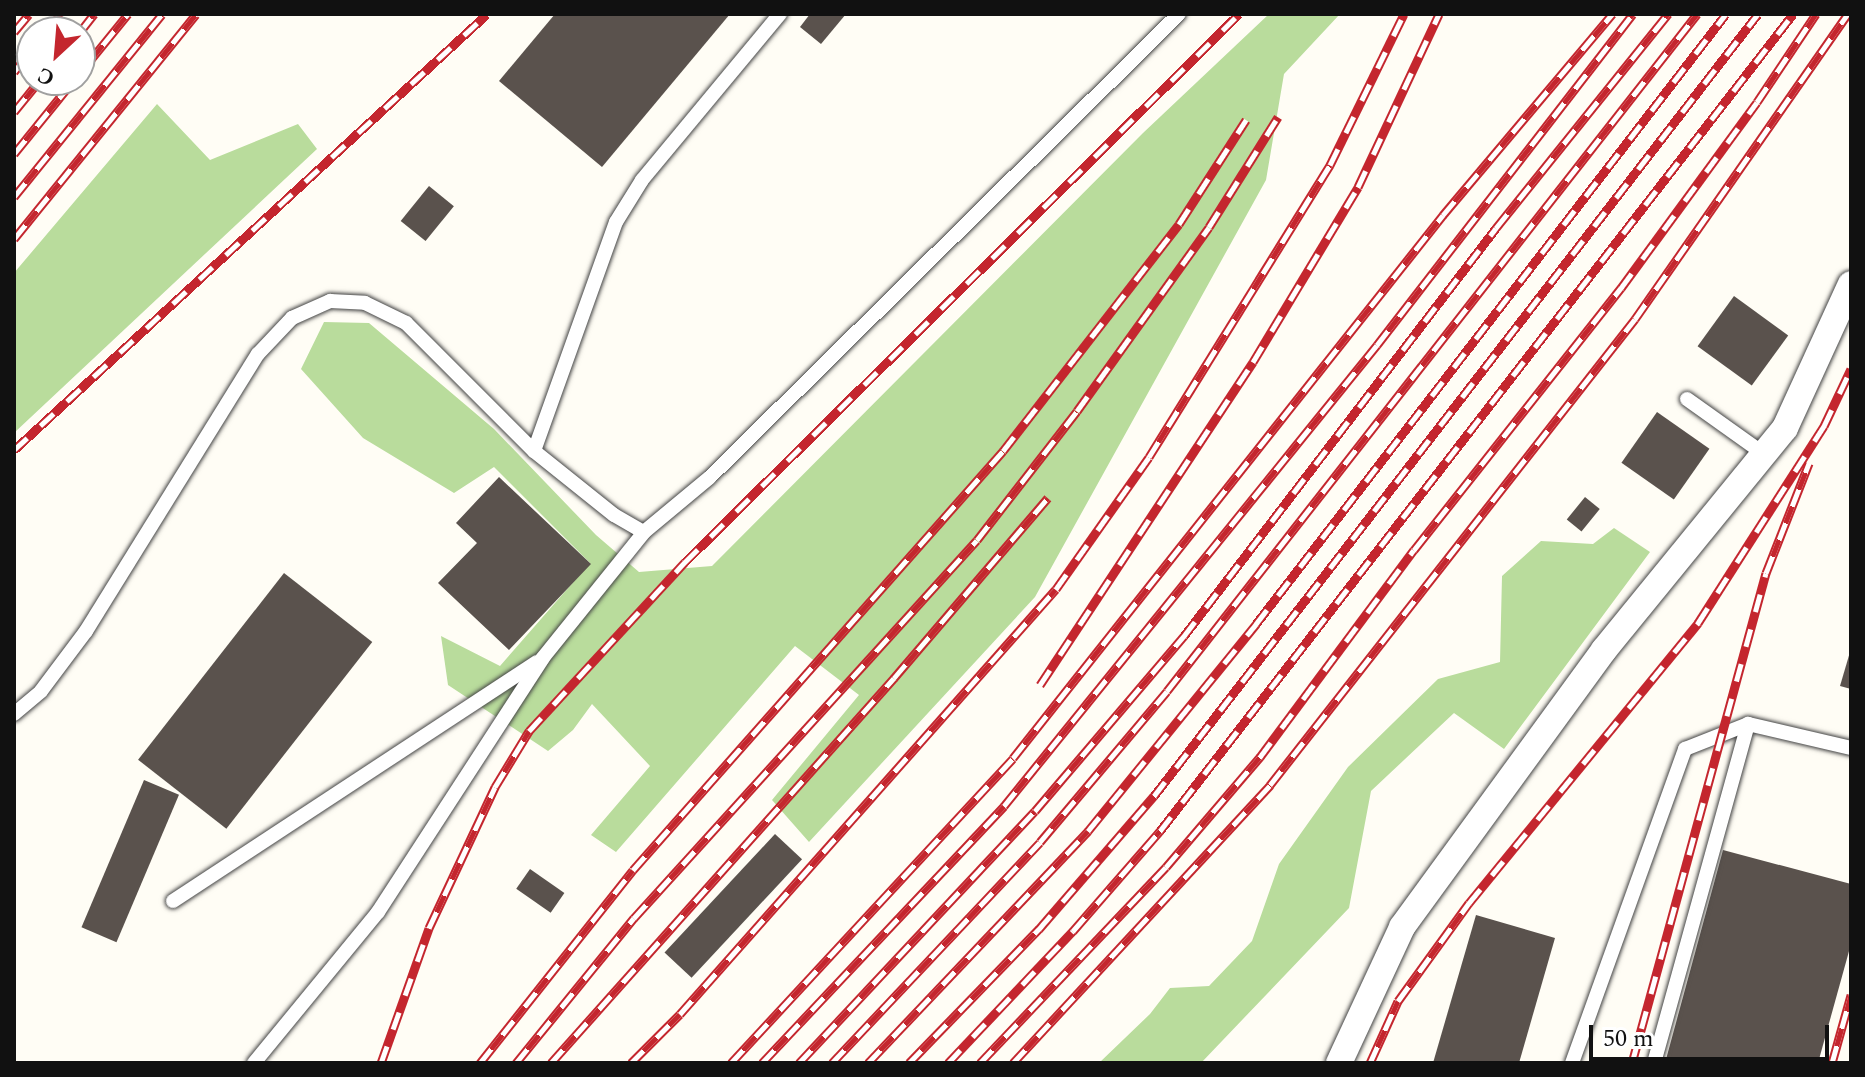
<!DOCTYPE html>
<meta charset="utf-8">
<style>
body{margin:0}
#map{position:relative;width:1865px;height:1077px;overflow:hidden;background:#fffdf5;font-family:Spectral,serif}
div>[style]{position:absolute}
[style*='--x']{left:calc(var(--x)*1px);top:calc(var(--y)*1px);width:calc(var(--w)*1px);rotate:calc(var(--a)*1deg)}
.forest>*{inset:0;background:#b9dc9c}
.building>*{inset:0;background:#5a524d;transform-origin:0 0}
.roads{filter:drop-shadow(0 0 2px #444) drop-shadow(0 0 2px #444)}
.service>*{height:14px;margin:-7px;padding:0 7px;transform-origin:7px;border-radius:7px;background:#fff}
.minor>*{height:26px;margin:-13px;padding:0 13px;transform-origin:13px;border-radius:13px;background:#fff}
.rail>*{height:9px;margin-top:-4.5px;transform-origin:0;background:repeating-linear-gradient(90deg,#fff 0 18px,#c4262e 0 36px);box-sizing:border-box;border-block:2px solid #c4262e}
span{translate:-50% -50%;white-space:nowrap;text-align:center;line-height:1.15;-webkit-text-stroke:8px #fff;paint-order:stroke}
.frame{position:absolute;inset:0;border:16px solid #111;pointer-events:none}
.north{position:absolute;left:16px;top:16px;width:80px;height:80px;box-sizing:border-box;background:#fff;border:2px solid #a0a0a0;border-radius:50%;rotate:206deg;font-size:22px;font-weight:700;line-height:32px;text-align:center;color:#111}
.north::after{content:'';display:block;margin:auto;width:28px;height:36px;background:#c4262e;clip-path:polygon(50% 0,100% 100%,50% 72%,0 100%)}
.scale{position:absolute;left:1589px;top:1025px;width:240px;height:36px;box-sizing:border-box;border:4px solid #111;border-top:0;padding-left:10px;font-size:24px;line-height:28px;white-space:nowrap;color:#111;-webkit-text-stroke:6px #fff;paint-order:stroke}
</style>
<div id="map">
<div class="forest">
<i style="clip-path:polygon(1269px 14px,1340px 14px,1284px 74px,1266px 180px,1035px 597px,809px 842px,772px 800px,859px 695px,795px 646px,616px 852px,591px 835px,650px 766px,592px 704px,573px 730px,548px 751px,448px 685px,441px 636px,500px 666px,590px 563px,494px 467px,454px 493px,363px 438px,301px 369px,324px 322px,369px 323px,494px 429px,596px 535px,639px 572px,712px 566px,1143px 133px)"></i>
<i style="clip-path:polygon(157px 104px,210px 160px,298px 124px,317px 149px,14px 433px,14px 273px)"></i>
<i style="clip-path:polygon(1614px 528px,1650px 552px,1504px 749px,1454px 713px,1371px 791px,1349px 908px,1201px 1063px,1099px 1063px,1150px 1014px,1170px 988px,1209px 986px,1252px 941px,1279px 864px,1348px 767px,1438px 679px,1500px 662px,1502px 576px,1541px 541px,1593px 544px)"></i>
</div>
<div class="building">
<i style="clip-path:polygon(555px 14px,730px 14px,602px 167px,499px 81px)"></i>
<i style="clip-path:polygon(810px 14px,846px 14px,821px 44px,800px 27px)"></i>
<i style="left:429px;top:186px;width:32px;height:45px;rotate:39deg"></i>
<i style="left:1734px;top:296px;width:67px;height:62px;rotate:36deg"></i>
<i style="left:1657px;top:412px;width:64px;height:62px;rotate:35deg"></i>
<i style="clip-path:polygon(499px 477px,591px 564px,509px 650px,438px 583px,477px 543px,456px 523px)"></i>
<i style="left:1585px;top:497px;width:19px;height:29px;rotate:39deg"></i>
<i style="left:284px;top:573px;width:112px;height:237px;rotate:38deg"></i>
<i style="clip-path:polygon(1850px 652px,1851px 652px,1851px 689px,1840px 686px)"></i>
<i style="left:144px;top:780px;width:38px;height:160px;rotate:23deg"></i>
<i style="left:775px;top:834px;width:37px;height:162px;rotate:43deg"></i>
<i style="clip-path:polygon(1723px 850px,1851px 884px,1851px 944px,1818px 1063px,1665px 1063px)"></i>
<i style="left:530px;top:869px;width:42px;height:24px;rotate:35deg"></i>
<i style="clip-path:polygon(1476px 915px,1555px 938px,1519px 1063px,1433px 1063px)"></i>
</div>
<div class="roads">
<div class="service">
<i style="--x:1687;--y:399;--w:95;--a:35.5"></i>
<i style="--x:534;--y:451;--w:243;--a:-70.3"></i>
<i style="--x:616;--y:222;--w:49;--a:-58.2"></i>
<i style="--x:642;--y:180;--w:216;--a:-50.3"></i>
<i style="--x:14;--y:714;--w:35;--a:-40"></i>
<i style="--x:41;--y:691;--w:75;--a:-53.1"></i>
<i style="--x:86;--y:631;--w:326;--a:-58.2"></i>
<i style="--x:258;--y:354;--w:50;--a:-46.6"></i>
<i style="--x:292;--y:318;--w:42;--a:-24.1"></i>
<i style="--x:330;--y:301;--w:35;--a:3"></i>
<i style="--x:365;--y:303;--w:46;--a:26"></i>
<i style="--x:406;--y:323;--w:181;--a:45"></i>
<i style="--x:534;--y:451;--w:102;--a:38.7"></i>
<i style="--x:614;--y:515;--w:34;--a:30"></i>
<i style="--x:644;--y:532;--w:85;--a:-39.7"></i>
<i style="--x:709;--y:478;--w:660;--a:-44.63"></i>
<i style="--x:173;--y:901;--w:435;--a:-33.3"></i>
<i style="--x:254;--y:1063;--w:195;--a:-50.6"></i>
<i style="--x:378;--y:912;--w:302;--a:-57"></i>
<i style="--x:542;--y:659;--w:163;--a:-51.2"></i>
<i style="--x:1572;--y:1063;--w:334;--a:-70.2"></i>
<i style="--x:1685;--y:749;--w:68;--a:-21.6"></i>
<i style="--x:1654;--y:1063;--w:352;--a:-74.5"></i>
<i style="--x:1748;--y:724;--w:106;--a:13.1"></i>
</div>
<div class="minor">
<i style="--x:1339;--y:1063;--w:150;--a:-65.1"></i>
<i style="--x:1402;--y:927;--w:343;--a:-53.9"></i>
<i style="--x:1604;--y:650;--w:286;--a:-50.8"></i>
<i style="--x:1785;--y:428;--w:158;--a:-65.4"></i>
</div>
</div>
<div class="rail">
<i style="--x:14;--y:32;--w:23;--a:-50"></i>
<i style="--x:46;--y:32;--w:23;--a:-50"></i>
<i style="--x:80;--y:32;--w:23;--a:-52"></i>
<i style="--x:14;--y:72;--w:29;--a:-52"></i>
<i style="--x:80;--y:73;--w:76;--a:-50.9"></i>
<i style="--x:14;--y:112;--w:41;--a:-50.9"></i>
<i style="--x:14;--y:154;--w:95;--a:-51"></i>
<i style="--x:14;--y:197;--w:235;--a:-51"></i>
<i style="--x:14;--y:239;--w:289;--a:-51"></i>
<i style="--x:14;--y:450;--w:643;--a:-42.67"></i>
<i style="--x:1040;--y:685;--w:387;--a:-56.6"></i>
<i style="--x:1253;--y:362;--w:204;--a:-59"></i>
<i style="--x:1358;--y:187;--w:191;--a:-64.9"></i>
<i style="--x:381;--y:1063;--w:143;--a:-70.4"></i>
<i style="--x:429;--y:928;--w:156;--a:-64.9"></i>
<i style="--x:495;--y:787;--w:66;--a:-58.7"></i>
<i style="--x:529;--y:731;--w:230;--a:-47.3"></i>
<i style="--x:685;--y:562;--w:779;--a:-44.69"></i>
<i style="--x:480;--y:1063;--w:246;--a:-51.6"></i>
<i style="--x:633;--y:870;--w:559;--a:-48.55"></i>
<i style="--x:1003;--y:451;--w:287;--a:-52.2"></i>
<i style="--x:1179;--y:224;--w:124;--a:-57.2"></i>
<i style="--x:516;--y:1063;--w:187;--a:-50.9"></i>
<i style="--x:634;--y:918;--w:510;--a:-47.78"></i>
<i style="--x:977;--y:540;--w:163;--a:-52.2"></i>
<i style="--x:1077;--y:411;--w:226;--a:-54.3"></i>
<i style="--x:1209;--y:227;--w:130;--a:-57.9"></i>
<i style="--x:551;--y:1063;--w:516;--a:-48.3"></i>
<i style="--x:894;--y:678;--w:237;--a:-49.5"></i>
<i style="--x:631;--y:1063;--w:69;--a:-45"></i>
<i style="--x:680;--y:1014;--w:567;--a:-48.5"></i>
<i style="--x:1056;--y:589;--w:161;--a:-54.8"></i>
<i style="--x:1149;--y:457;--w:344;--a:-58.2"></i>
<i style="--x:1330;--y:165;--w:168;--a:-63.9"></i>
<i style="--x:731;--y:1063;--w:415;--a:-47.2"></i>
<i style="--x:1013;--y:758;--w:693;--a:-51.62"></i>
<i style="--x:1443;--y:215;--w:263;--a:-49.9"></i>
<i style="--x:762;--y:1063;--w:353;--a:-46.7"></i>
<i style="--x:1004;--y:806;--w:593;--a:-51.02"></i>
<i style="--x:1377;--y:345;--w:418;--a:-52.3"></i>
<i style="--x:799;--y:1063;--w:345;--a:-46.9"></i>
<i style="--x:1035;--y:811;--w:230;--a:-49.6"></i>
<i style="--x:1184;--y:636;--w:514;--a:-52.59"></i>
<i style="--x:1496;--y:228;--w:275;--a:-51.2"></i>
<i style="--x:832;--y:1063;--w:303;--a:-46.7"></i>
<i style="--x:1040;--y:842;--w:197;--a:-49.9"></i>
<i style="--x:1167;--y:691;--w:860;--a:-51.94"></i>
<i style="--x:868;--y:1063;--w:320;--a:-46.5"></i>
<i style="--x:1088;--y:831;--w:267;--a:-50.9"></i>
<i style="--x:1256;--y:624;--w:770;--a:-52.39"></i>
<i style="--x:909;--y:1063;--w:187;--a:-45.9"></i>
<i style="--x:1039;--y:929;--w:176;--a:-49.2"></i>
<i style="--x:1154;--y:796;--w:988;--a:-52.32"></i>
<i style="--x:948;--y:1063;--w:182;--a:-46.6"></i>
<i style="--x:1073;--y:931;--w:133;--a:-49"></i>
<i style="--x:1160;--y:831;--w:1034;--a:-52.23"></i>
<i style="--x:980;--y:1063;--w:270;--a:-46.5"></i>
<i style="--x:1166;--y:867;--w:145;--a:-49.5"></i>
<i style="--x:1260;--y:757;--w:258;--a:-53.4"></i>
<i style="--x:1414;--y:550;--w:334;--a:-51.7"></i>
<i style="--x:1621;--y:288;--w:230;--a:-53.8"></i>
<i style="--x:1757;--y:102;--w:106;--a:-56.2"></i>
<i style="--x:1013;--y:1063;--w:379;--a:-47.2"></i>
<i style="--x:1270;--y:785;--w:592;--a:-51.93"></i>
<i style="--x:1635;--y:319;--w:372;--a:-55.1"></i>
<i style="--x:1370;--y:1063;--w:68;--a:-65.7"></i>
<i style="--x:1398;--y:1001;--w:121;--a:-54.1"></i>
<i style="--x:1469;--y:903;--w:362;--a:-50.7"></i>
<i style="--x:1698;--y:623;--w:234;--a:-57.4"></i>
<i style="--x:1824;--y:426;--w:63;--a:-64.7"></i>
<i style="--x:1632;--y:1063;--w:508;--a:-74.71"></i>
<i style="--x:1766;--y:573;--w:118;--a:-68.6"></i>
<i style="--x:1832;--y:1063;--w:71;--a:-74.4"></i>
</div>
<div class="frame"></div>
<div class="north">С</div>
<div class="scale">50 m</div>
</div>
